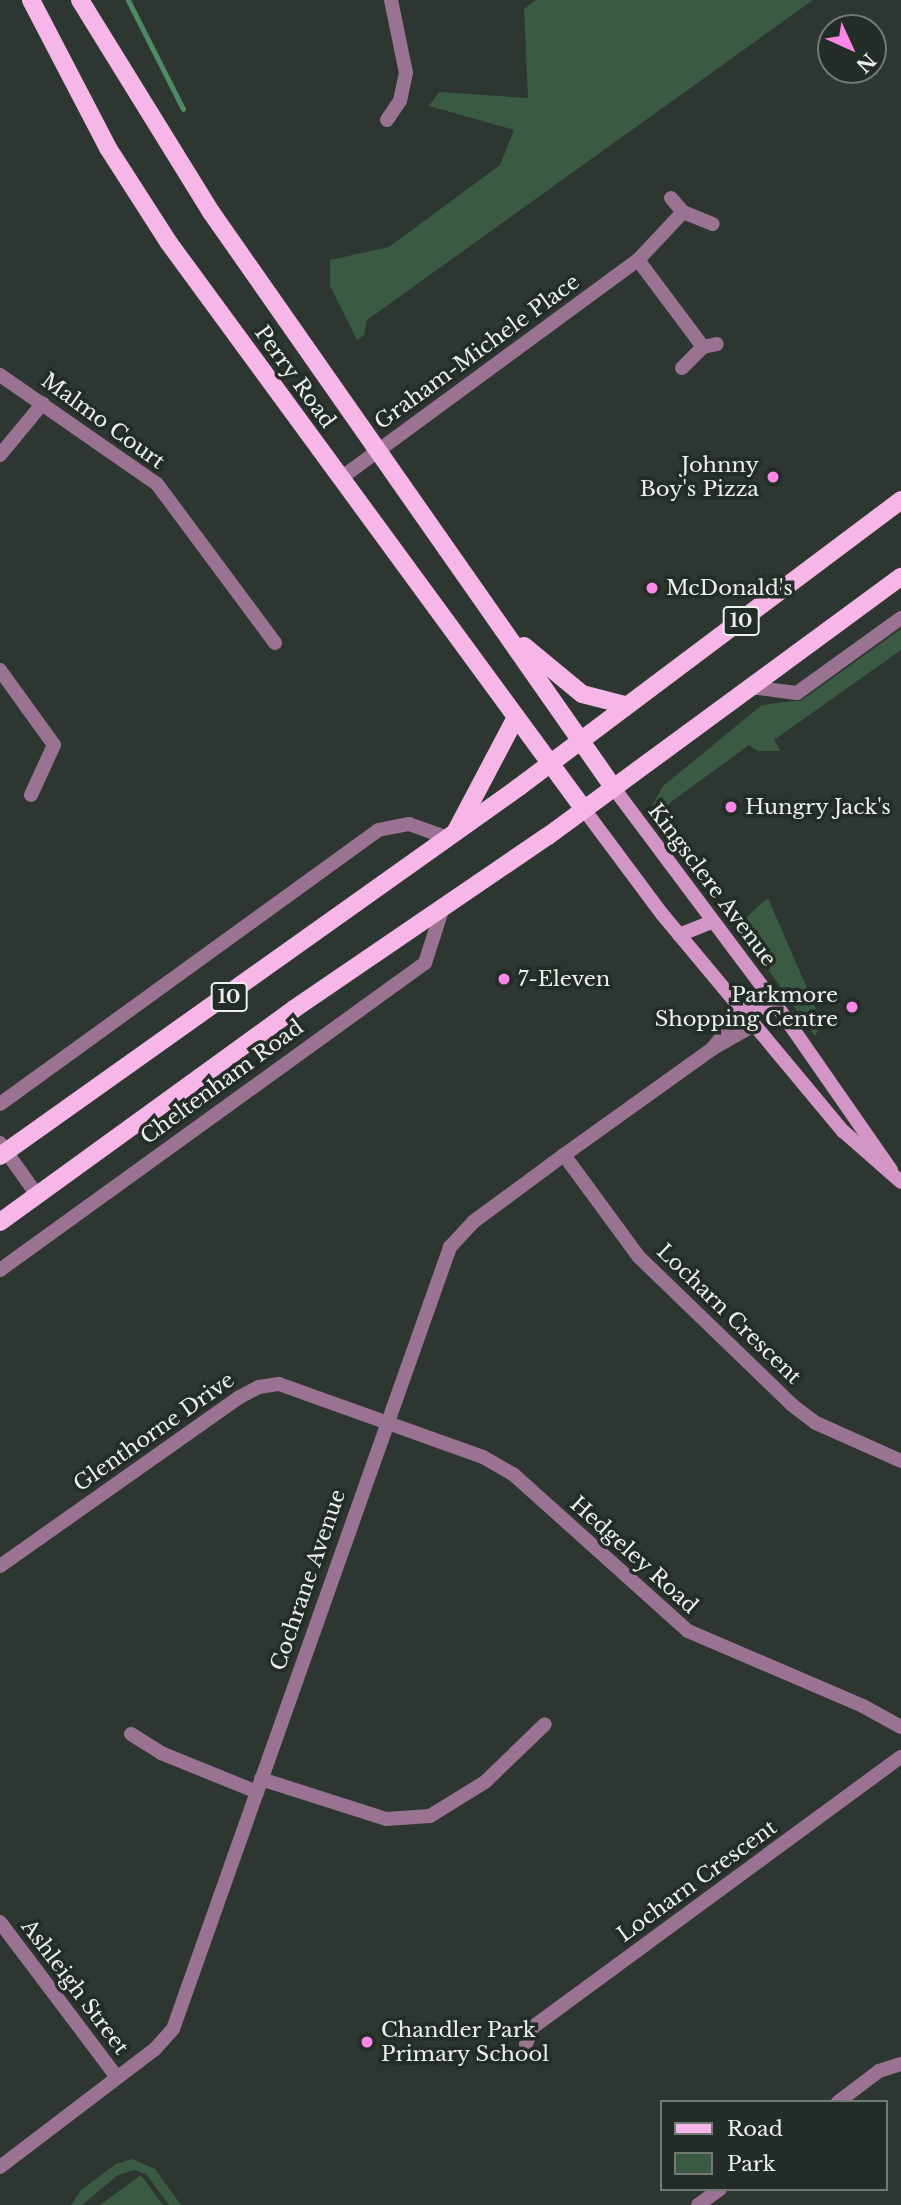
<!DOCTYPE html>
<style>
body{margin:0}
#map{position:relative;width:901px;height:2205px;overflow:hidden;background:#2d3630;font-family:"Libre Baskerville",serif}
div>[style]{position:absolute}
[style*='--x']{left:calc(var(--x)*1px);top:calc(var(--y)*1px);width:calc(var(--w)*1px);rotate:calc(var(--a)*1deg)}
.green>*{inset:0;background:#3a5a44}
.stream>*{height:5px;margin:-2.5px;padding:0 2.5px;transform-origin:2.5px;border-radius:2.5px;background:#508964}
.street>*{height:14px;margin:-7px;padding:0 7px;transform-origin:7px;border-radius:7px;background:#997391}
.secondary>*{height:14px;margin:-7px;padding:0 7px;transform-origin:7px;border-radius:7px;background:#d395c6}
.primary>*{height:18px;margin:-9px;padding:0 9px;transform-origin:9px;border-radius:9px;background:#f6b6e8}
.dots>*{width:19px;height:19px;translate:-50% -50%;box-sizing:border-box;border:4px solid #232c26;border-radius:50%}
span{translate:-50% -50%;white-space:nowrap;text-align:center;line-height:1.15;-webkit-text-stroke:7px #232c26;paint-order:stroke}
.shield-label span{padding:2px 5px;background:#232c26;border:2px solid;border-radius:5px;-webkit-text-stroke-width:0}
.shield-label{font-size:19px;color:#ebf0ec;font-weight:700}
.street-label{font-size:21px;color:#ebf0ec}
.poi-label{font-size:21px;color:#ebf0ec}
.right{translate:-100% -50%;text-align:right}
.left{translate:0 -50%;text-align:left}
.legend{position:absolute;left:660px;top:2100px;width:228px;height:91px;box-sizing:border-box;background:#232c26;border:2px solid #737a75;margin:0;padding:9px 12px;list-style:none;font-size:21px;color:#ebf0ec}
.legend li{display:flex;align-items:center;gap:14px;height:35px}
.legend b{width:35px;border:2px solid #737a75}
.north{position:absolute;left:817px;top:14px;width:70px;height:70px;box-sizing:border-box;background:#232c26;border:2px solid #737a75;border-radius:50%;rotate:135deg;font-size:19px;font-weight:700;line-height:28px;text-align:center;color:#ebf0ec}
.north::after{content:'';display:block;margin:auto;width:24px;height:32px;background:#fb87e6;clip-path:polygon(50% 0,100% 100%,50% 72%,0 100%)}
</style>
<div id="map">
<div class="green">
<i style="clip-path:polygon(536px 0,813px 0,367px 320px,364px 335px,357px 340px,330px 286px,330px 260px,389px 247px,500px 165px,514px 130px,429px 106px,439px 92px,528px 98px,524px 9px)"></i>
<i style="clip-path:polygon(901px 629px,901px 650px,774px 740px,781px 751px,758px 751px,749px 745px,671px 802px,663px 814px,663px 831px,658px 832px,652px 806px,663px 786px,762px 705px,802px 700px)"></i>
<i style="clip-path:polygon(768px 898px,822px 1023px,815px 1036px,741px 931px,742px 921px)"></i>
<i style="clip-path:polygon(132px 2159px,155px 2169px,181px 2205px,169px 2205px,146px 2174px,134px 2170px,118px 2175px,82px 2205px,71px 2205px,81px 2190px,116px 2164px)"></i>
<i style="clip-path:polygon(141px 2175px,163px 2205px,100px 2205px)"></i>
</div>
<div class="stream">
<i style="--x:128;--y:0;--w:122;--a:63.2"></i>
</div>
<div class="street">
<i style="--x:387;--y:120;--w:23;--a:-56"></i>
<i style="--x:400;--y:101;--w:29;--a:-78"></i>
<i style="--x:406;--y:73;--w:75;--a:-101.6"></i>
<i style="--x:671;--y:198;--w:18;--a:49"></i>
<i style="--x:683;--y:212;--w:32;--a:22"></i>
<i style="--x:638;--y:260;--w:109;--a:53.2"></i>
<i style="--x:682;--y:368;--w:30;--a:-45"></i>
<i style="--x:703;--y:347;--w:14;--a:-12"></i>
<i style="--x:0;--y:375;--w:191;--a:34.8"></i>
<i style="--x:157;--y:484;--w:198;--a:53.4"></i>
<i style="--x:0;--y:455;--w:67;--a:-50.4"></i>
<i style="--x:341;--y:478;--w:368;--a:-36.3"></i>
<i style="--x:638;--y:260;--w:66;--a:-46.8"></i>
<i style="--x:0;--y:670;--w:92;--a:54.2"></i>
<i style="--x:54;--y:745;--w:55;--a:114.7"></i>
<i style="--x:750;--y:687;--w:47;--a:7.3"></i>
<i style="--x:797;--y:693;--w:128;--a:-35.8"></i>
<i style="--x:712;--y:1049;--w:48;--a:-51.7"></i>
<i style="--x:0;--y:1104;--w:467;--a:-35.9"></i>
<i style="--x:378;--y:830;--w:32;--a:-11"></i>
<i style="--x:409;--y:824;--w:41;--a:19.7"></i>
<i style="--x:0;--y:1143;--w:64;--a:54.6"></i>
<i style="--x:564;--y:1155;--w:127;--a:53.7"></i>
<i style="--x:639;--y:1257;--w:213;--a:44"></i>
<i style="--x:792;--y:1405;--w:30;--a:37"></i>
<i style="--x:816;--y:1423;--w:93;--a:24.1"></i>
<i style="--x:0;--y:1270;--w:524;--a:-35.84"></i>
<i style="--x:425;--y:963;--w:56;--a:-72.2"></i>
<i style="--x:0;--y:1566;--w:291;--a:-35.2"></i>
<i style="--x:238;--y:1398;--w:24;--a:-28"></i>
<i style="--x:259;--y:1387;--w:20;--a:-9"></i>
<i style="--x:279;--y:1384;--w:217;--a:19.7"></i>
<i style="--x:483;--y:1457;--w:34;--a:30"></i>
<i style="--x:513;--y:1474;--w:235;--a:41.9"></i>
<i style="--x:688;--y:1631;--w:190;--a:23.2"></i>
<i style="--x:863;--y:1706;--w:43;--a:28.9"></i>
<i style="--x:131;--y:1734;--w:36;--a:32"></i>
<i style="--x:161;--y:1753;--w:104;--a:22.1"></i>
<i style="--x:261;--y:1779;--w:131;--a:17.7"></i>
<i style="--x:386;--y:1819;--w:44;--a:-3.9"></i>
<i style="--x:430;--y:1816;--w:65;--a:-31.7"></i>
<i style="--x:485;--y:1782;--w:83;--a:-44"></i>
<i style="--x:0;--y:1922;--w:194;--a:53"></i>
<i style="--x:526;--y:2044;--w:18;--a:-68"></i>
<i style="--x:533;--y:2027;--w:456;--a:-36.3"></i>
<i style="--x:838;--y:2102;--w:51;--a:-37.1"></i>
<i style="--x:879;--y:2071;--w:23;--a:-18"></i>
<i style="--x:0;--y:2167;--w:195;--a:-37.3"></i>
<i style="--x:155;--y:2049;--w:27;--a:-48"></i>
<i style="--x:173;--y:2029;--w:830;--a:-70.49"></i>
<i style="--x:450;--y:1247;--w:34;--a:-47"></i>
<i style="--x:473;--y:1222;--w:113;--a:-36.4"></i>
<i style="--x:564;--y:1155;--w:182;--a:-35.6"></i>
<i style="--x:712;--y:1049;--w:48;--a:-29.7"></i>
<i style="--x:698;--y:2205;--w:27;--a:-36"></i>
</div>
<div class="secondary">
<i style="--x:613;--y:787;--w:274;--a:53.2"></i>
<i style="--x:777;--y:1006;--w:200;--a:55.2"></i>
<i style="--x:583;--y:808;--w:132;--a:53.3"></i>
<i style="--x:662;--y:914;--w:283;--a:50.2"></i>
<i style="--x:843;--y:1131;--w:77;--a:41.3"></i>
<i style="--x:679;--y:935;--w:35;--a:-22"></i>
<i style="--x:742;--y:1011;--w:35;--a:-8"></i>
</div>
<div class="primary">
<i style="--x:31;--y:0;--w:167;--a:62.5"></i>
<i style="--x:108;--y:148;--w:113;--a:57.3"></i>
<i style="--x:169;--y:243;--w:700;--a:53.77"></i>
<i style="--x:80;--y:0;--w:249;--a:58.3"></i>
<i style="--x:211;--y:212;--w:702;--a:55.04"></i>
<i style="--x:524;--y:646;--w:75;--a:39.6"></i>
<i style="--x:582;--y:694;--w:44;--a:14.3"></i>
<i style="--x:456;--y:831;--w:129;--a:-62.2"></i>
<i style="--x:0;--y:1156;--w:637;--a:-35.41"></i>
<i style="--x:519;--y:787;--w:478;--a:-36.9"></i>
<i style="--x:0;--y:1222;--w:363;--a:-35.9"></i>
<i style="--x:294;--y:1009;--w:307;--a:-34.3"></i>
<i style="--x:548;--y:836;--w:438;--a:-36.3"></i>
</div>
<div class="dots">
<i style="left:773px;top:477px;background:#fb87e6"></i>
<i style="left:652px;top:588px;background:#fb87e6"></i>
<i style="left:731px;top:807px;background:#fb87e6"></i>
<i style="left:504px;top:979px;background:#fb87e6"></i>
<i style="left:852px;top:1007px;background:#fb87e6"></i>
<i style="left:367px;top:2042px;background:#fb87e6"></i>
</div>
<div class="shield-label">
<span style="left:741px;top:621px">10</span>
<span style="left:229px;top:997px">10</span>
</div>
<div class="street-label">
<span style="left:477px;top:352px;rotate:-36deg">Graham-Michele Place</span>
<span style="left:295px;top:377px;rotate:54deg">Perry Road</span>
<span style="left:103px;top:421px;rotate:36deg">Malmo Court</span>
<span style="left:712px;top:885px;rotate:53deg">Kingsclere Avenue</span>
<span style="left:222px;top:1082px;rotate:-36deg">Cheltenham Road</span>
<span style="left:729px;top:1314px;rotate:44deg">Locharn Crescent</span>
<span style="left:154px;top:1432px;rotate:-35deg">Glenthorne Drive</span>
<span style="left:634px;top:1555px;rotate:42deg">Hedgeley Road</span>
<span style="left:308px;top:1580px;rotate:-71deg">Cochrane Avenue</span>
<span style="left:697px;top:1881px;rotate:-36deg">Locharn Crescent</span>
<span style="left:75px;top:1987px;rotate:53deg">Ashleigh Street</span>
</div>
<div class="poi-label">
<span class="right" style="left:759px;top:477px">Johnny<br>Boy's Pizza</span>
<span class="left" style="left:666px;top:588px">McDonald's</span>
<span class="left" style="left:745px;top:807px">Hungry Jack's</span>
<span class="left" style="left:518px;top:979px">7-Eleven</span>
<span class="right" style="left:838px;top:1007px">Parkmore<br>Shopping Centre</span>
<span class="left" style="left:381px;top:2042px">Chandler Park<br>Primary School</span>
</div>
<ul class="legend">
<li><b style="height:9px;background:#f6b6e8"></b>Road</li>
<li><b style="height:19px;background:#3a5a44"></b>Park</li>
</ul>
<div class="north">N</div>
</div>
